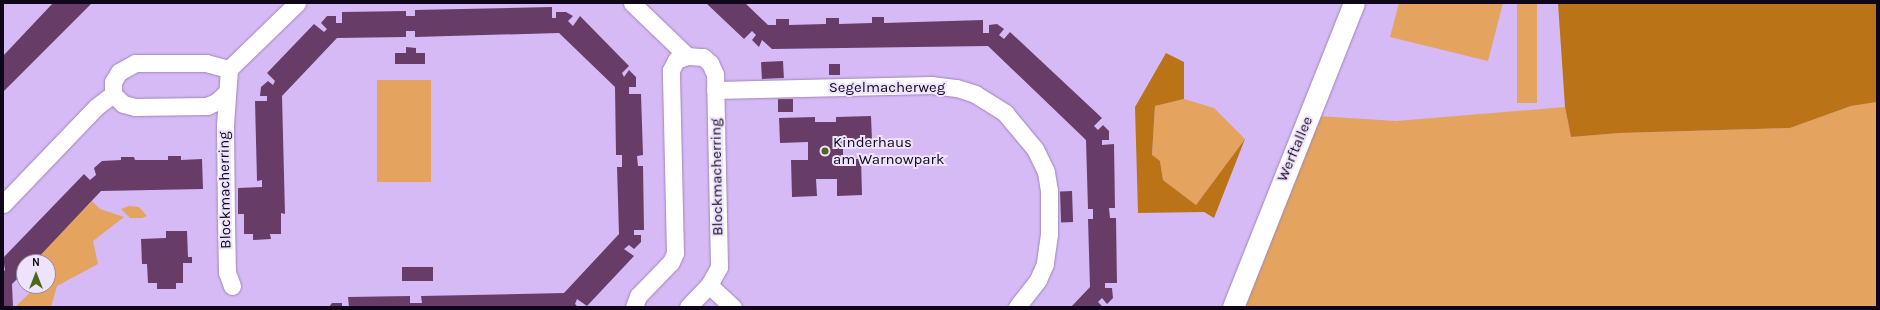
<!DOCTYPE html>
<style>
body{margin:0}
#map{position:relative;width:1880px;height:310px;overflow:hidden;background:#d6baf5;font-family:Karla,sans-serif}
div>[style]{position:absolute}
[style*='--x']{left:calc(var(--x)*1px);top:calc(var(--y)*1px);width:calc(var(--w)*1px);rotate:calc(var(--a)*1deg)}
.green>*{inset:0;background:#e4a35f;transform-origin:0 0}
.forest>*{inset:0;background:#bb7317}
.building>*{inset:0;background:#673d68;transform-origin:0 0}
.roads{filter:drop-shadow(0 0 1px #9f85bd) drop-shadow(0 0 1px #9f85bd)}
.minor>*{height:17px;margin:-8.5px;padding:0 8.5px;transform-origin:8.5px;border-radius:8.5px;background:#fff}
.tertiary>*{height:21px;margin:-10.5px;padding:0 10.5px;transform-origin:10.5px;border-radius:10.5px;background:#fff}
.dots>*{width:11px;height:11px;translate:-50% -50%;box-sizing:border-box;border:2px solid #eee3fc;border-radius:50%}
span{translate:-50% -50%;white-space:nowrap;text-align:center;line-height:1.15;-webkit-text-stroke:4px #eee3fc;paint-order:stroke}
.street-label{font-size:15px;color:#10061a}
.poi-label{font-size:15px;color:#10061a}
.left{translate:0 -50%;text-align:left}
.frame{position:absolute;inset:0;border:4px solid #10061a;pointer-events:none}
.north{position:absolute;left:16px;top:254px;width:40px;height:40px;box-sizing:border-box;background:#eee3fc;border:1px solid #958ba2;border-radius:50%;rotate:0deg;font-size:11px;font-weight:700;line-height:16px;text-align:center;color:#10061a}
.north::after{content:'';display:block;margin:auto;width:14px;height:18px;background:#4e6717;clip-path:polygon(50% 0,100% 100%,50% 72%,0 100%)}
</style>
<div id="map">
<div class="green">
<i style="clip-path:polygon(1399px 3px,1503px 3px,1488px 61px,1390px 37px)"></i>
<i style="left:1517px;top:3px;width:20px;height:100px"></i>
<i style="left:377px;top:80px;width:54px;height:102px"></i>
<i style="clip-path:polygon(1184px 99px,1214px 108px,1245px 139px,1196px 205px,1163px 180px,1160px 161px,1152px 156px,1155px 106px)"></i>
<i style="clip-path:polygon(1877px 102px,1877px 307px,1242px 307px,1318px 116px,1396px 121px,1565px 107px,1571px 137px,1620px 133px,1790px 128px,1851px 106px)"></i>
<i style="clip-path:polygon(92px 201px,100px 209px,124px 217px,93px 241px,98px 264px,57px 286px,51px 307px,15px 307px,37px 286px,48px 286px,48px 262px,39px 262px,39px 256px)"></i>
<i style="clip-path:polygon(129px 206px,139px 207px,147px 216px,142px 218px,130px 218px,121px 209px)"></i>
</div>
<div class="forest">
<i style="clip-path:polygon(1558px 3px,1877px 3px,1877px 102px,1851px 106px,1790px 128px,1620px 133px,1571px 137px,1565px 107px)"></i>
<i style="clip-path:polygon(1166px 53px,1184px 62px,1184px 99px,1155px 106px,1152px 155px,1160px 161px,1163px 180px,1196px 205px,1245px 139px,1214px 218px,1204px 212px,1138px 213px,1135px 107px)"></i>
</div>
<div class="building">
<i style="clip-path:polygon(53px 3px,92px 3px,3px 92px,3px 56px)"></i>
<i style="clip-path:polygon(706px 3px,745px 3px,768px 25px,776px 25px,776px 19px,789px 19px,789px 25px,826px 24px,826px 18px,839px 18px,839px 24px,872px 23px,872px 17px,884px 17px,884px 23px,983px 20px,983px 33px,989px 33px,989px 25px,997px 24px,1004px 29px,999px 35px,1004px 39px,1010px 32px,1102px 118px,1094px 126px,1098px 130px,1103px 125px,1109px 131px,1109px 140px,1102px 140px,1102px 145px,1114px 144px,1115px 208px,1109px 208px,1110px 218px,1116px 218px,1117px 283px,1105px 283px,1105px 288px,1112px 288px,1113px 298px,1107px 304px,1102px 298px,1098px 302px,1103px 307px,1071px 307px,1090px 287px,1088px 219px,1093px 219px,1093px 209px,1088px 209px,1086px 140px,988px 46px,772px 49px,762px 40px,759px 47px,752px 40px,756px 35px,752px 31px,744px 39px)"></i>
<i style="clip-path:polygon(552px 7px,552px 18px,556px 18px,556px 12px,566px 12px,573px 16px,568px 21px,573px 26px,580px 16px,629px 66px,622px 73px,624px 77px,629px 70px,636px 77px,636px 87px,629px 87px,629px 94px,641px 94px,643px 155px,637px 156px,638px 166px,643px 166px,644px 230px,634px 230px,634px 235px,641px 235px,641px 242px,634px 249px,629px 245px,624px 249px,634px 256px,587px 306px,577px 299px,575px 304px,578px 307px,349px 307px,348px 297px,410px 296px,410px 303px,422px 303px,421px 296px,564px 293px,619px 234px,617px 167px,622px 167px,622px 155px,616px 155px,615px 87px,559px 33px,415px 37px,415px 31px,406px 31px,406px 37px,337px 38px,282px 96px,285px 214px,281px 213px,281px 234px,270px 234px,271px 239px,253px 240px,253px 234px,244px 234px,244px 214px,238px 214px,238px 188px,262px 187px,262px 180px,257px 181px,255px 101px,267px 101px,267px 96px,260px 96px,261px 87px,268px 81px,273px 85px,275px 81px,267px 73px,314px 24px,324px 32px,327px 29px,321px 23px,327px 16px,336px 16px,336px 23px,342px 23px,342px 12px,406px 11px,406px 16px,415px 16px,415px 10px)"></i>
<i style="clip-path:polygon(406px 47px,416px 48px,416px 53px,425px 53px,425px 64px,395px 64px,395px 53px,406px 53px)"></i>
<i style="left:783px;top:61px;width:17px;height:22px;rotate:87deg"></i>
<i style="left:829px;top:64px;width:11px;height:11px"></i>
<i style="left:778px;top:99px;width:15px;height:13px"></i>
<i style="clip-path:polygon(871px 116px,872px 141px,843px 141px,843px 159px,861px 159px,862px 195px,837px 196px,837px 179px,816px 179px,817px 196px,792px 197px,791px 160px,808px 160px,808px 142px,780px 143px,779px 118px,815px 117px,815px 122px,836px 122px,836px 117px)"></i>
<i style="clip-path:polygon(168px 156px,181px 156px,181px 160px,202px 159px,203px 189px,101px 191px,34px 262px,24px 262px,24px 272px,12px 284px,13px 307px,3px 307px,3px 272px,5px 270px,3px 258px,84px 174px,90px 180px,96px 175px,94px 168px,102px 161px,121px 160px,121px 157px,134px 157px,135px 160px,168px 160px)"></i>
<i style="left:1072px;top:191px;width:31px;height:12px;rotate:88deg"></i>
<i style="clip-path:polygon(166px 231px,187px 231px,188px 257px,192px 257px,192px 263px,183px 263px,183px 283px,176px 283px,176px 289px,157px 289px,157px 283px,148px 283px,147px 264px,142px 264px,141px 239px,166px 238px)"></i>
<i style="left:433px;top:267px;width:14px;height:31px;rotate:90deg"></i>
<i style="clip-path:polygon(332px 303px,342px 303px,342px 307px,329px 307px)"></i>
</div>
<div class="roads">
<div class="minor">
<i style="--x:632;--y:3;--w:76;--a:43.9"></i>
<i style="--x:687;--y:56;--w:16;--a:4"></i>
<i style="--x:703;--y:57;--w:9;--a:41"></i>
<i style="--x:710;--y:63;--w:12;--a:66"></i>
<i style="--x:715;--y:74;--w:193;--a:88.8"></i>
<i style="--x:719;--y:267;--w:21;--a:119"></i>
<i style="--x:709;--y:285;--w:30;--a:134"></i>
<i style="--x:715;--y:90;--w:216;--a:-1.3"></i>
<i style="--x:931;--y:85;--w:26;--a:7"></i>
<i style="--x:957;--y:88;--w:19;--a:18"></i>
<i style="--x:975;--y:94;--w:36;--a:32"></i>
<i style="--x:1005;--y:113;--w:47;--a:50.2"></i>
<i style="--x:1035;--y:149;--w:25;--a:64"></i>
<i style="--x:1046;--y:172;--w:18;--a:81"></i>
<i style="--x:1049;--y:190;--w:44;--a:90"></i>
<i style="--x:1049;--y:234;--w:30;--a:98"></i>
<i style="--x:1045;--y:264;--w:17;--a:114"></i>
<i style="--x:1038;--y:280;--w:34;--a:128"></i>
<i style="--x:226;--y:93;--w:13;--a:138"></i>
<i style="--x:216;--y:102;--w:10;--a:156"></i>
<i style="--x:207;--y:106;--w:72;--a:179.2"></i>
<i style="--x:135;--y:107;--w:12;--a:-166"></i>
<i style="--x:123;--y:104;--w:14;--a:-135"></i>
<i style="--x:113;--y:94;--w:12;--a:-90"></i>
<i style="--x:113;--y:82;--w:12;--a:-59"></i>
<i style="--x:119;--y:72;--w:18;--a:-29"></i>
<i style="--x:135;--y:63;--w:71;--a:0"></i>
<i style="--x:206;--y:63;--w:24;--a:15"></i>
<i style="--x:3;--y:204;--w:134;--a:-46.2"></i>
<i style="--x:96;--y:107;--w:21;--a:-37"></i>
<i style="--x:709;--y:285;--w:33;--a:43"></i>
<i style="--x:232;--y:286;--w:15;--a:-110"></i>
<i style="--x:227;--y:272;--w:52;--a:-91.1"></i>
<i style="--x:226;--y:220;--w:95;--a:-90.6"></i>
<i style="--x:225;--y:125;--w:56;--a:-85.9"></i>
<i style="--x:229;--y:69;--w:95;--a:-44.1"></i>
<i style="--x:634;--y:307;--w:12;--a:-70"></i>
<i style="--x:638;--y:296;--w:47;--a:-45.9"></i>
<i style="--x:671;--y:262;--w:10;--a:-66"></i>
<i style="--x:675;--y:253;--w:183;--a:-91.3"></i>
<i style="--x:671;--y:70;--w:11;--a:-63"></i>
<i style="--x:676;--y:60;--w:12;--a:-20"></i>
</div>
<div class="tertiary">
<i style="--x:1233;--y:307;--w:327;--a:-68.3"></i>
</div>
</div>
<div class="dots">
<i style="left:825px;top:151px;background:#4e6717"></i>
</div>
<div class="street-label">
<span style="left:887px;top:88px">Segelmacherweg</span>
<span style="left:1295px;top:149px;rotate:-67deg">Werftallee</span>
<span style="left:717px;top:177px;rotate:-91deg">Blockmacherring</span>
<span style="left:225px;top:190px;rotate:-91deg">Blockmacherring</span>
</div>
<div class="poi-label">
<span class="left" style="left:833px;top:151px">Kinderhaus<br>am Warnowpark</span>
</div>
<div class="frame"></div>
<div class="north">N</div>
</div>
